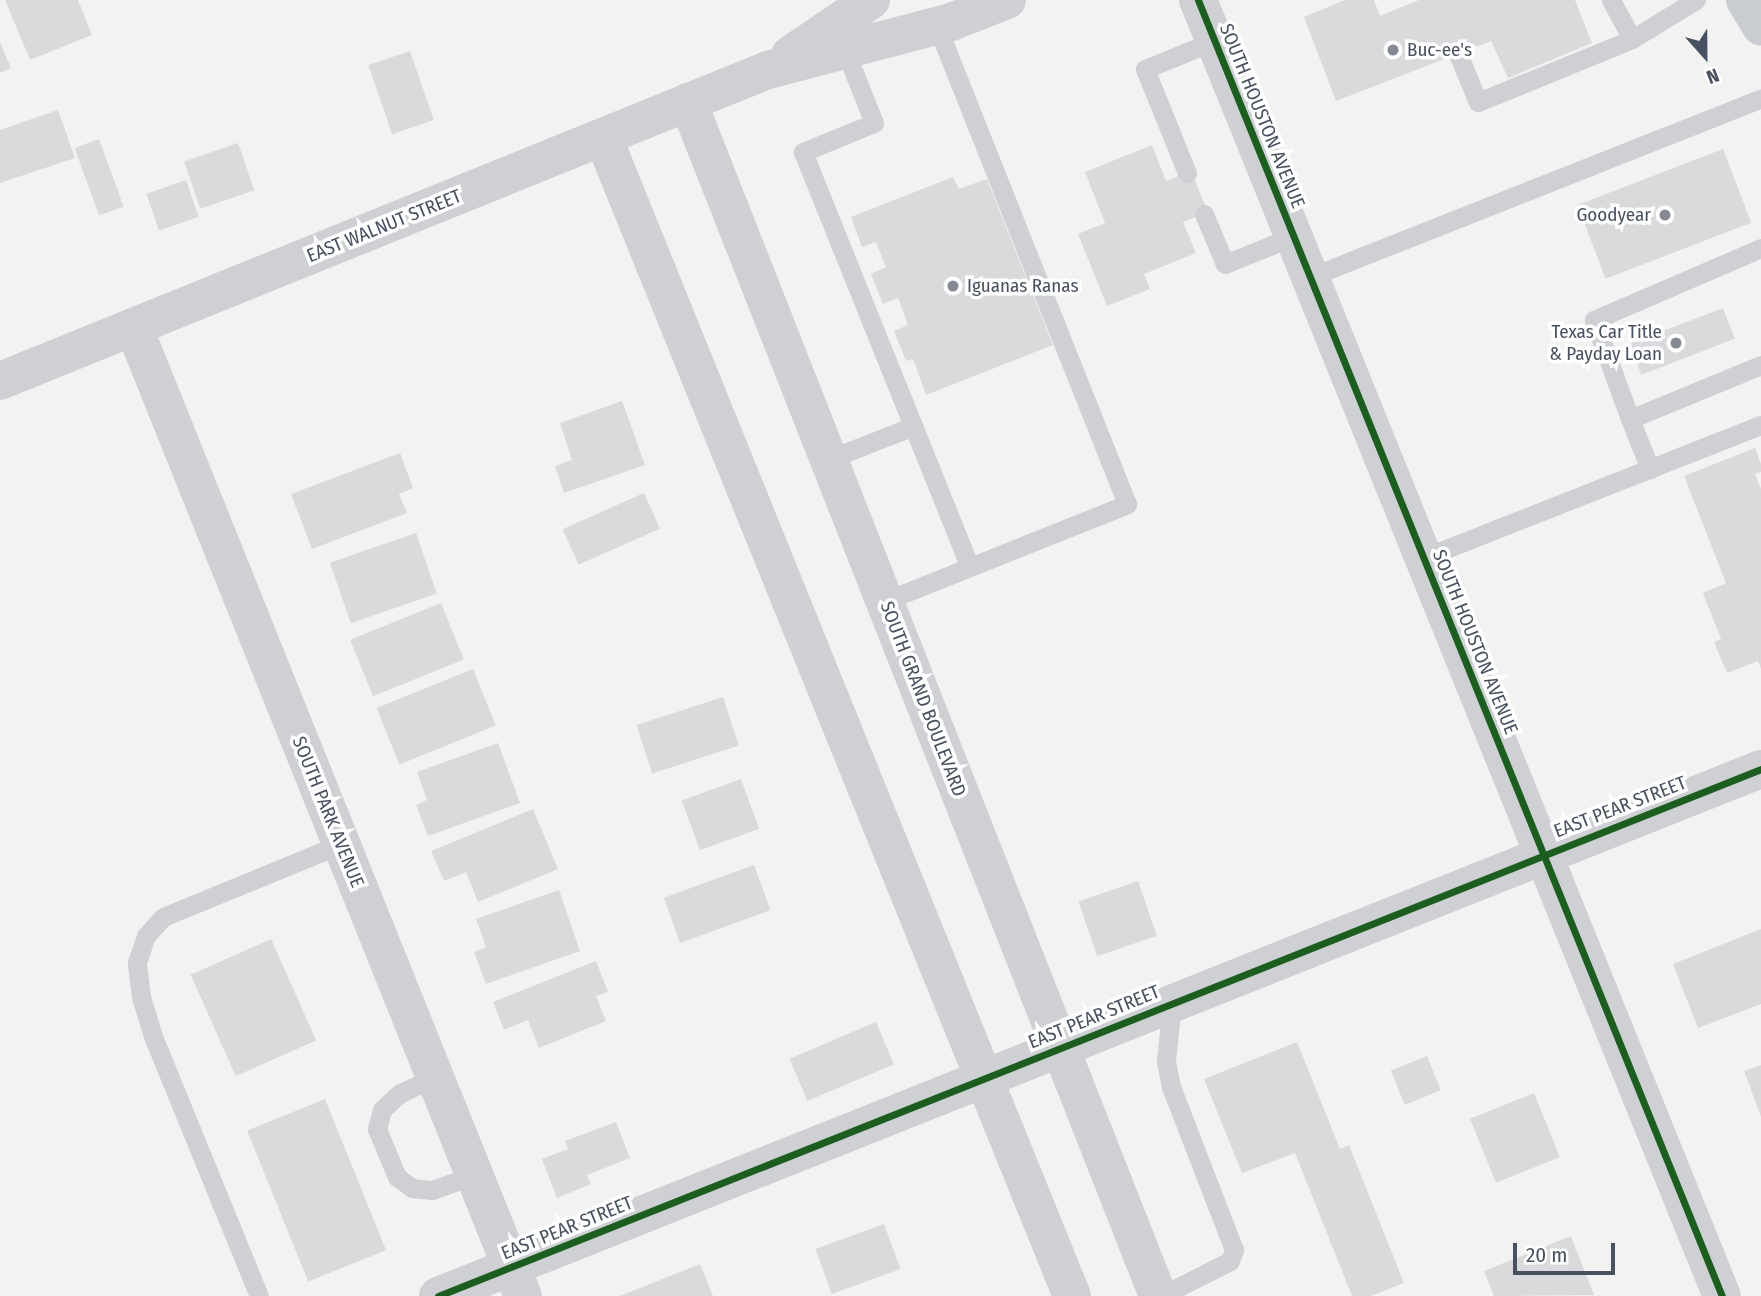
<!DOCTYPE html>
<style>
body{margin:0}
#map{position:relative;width:1761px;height:1296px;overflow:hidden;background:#f3f2f2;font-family:"Fira Sans Condensed",sans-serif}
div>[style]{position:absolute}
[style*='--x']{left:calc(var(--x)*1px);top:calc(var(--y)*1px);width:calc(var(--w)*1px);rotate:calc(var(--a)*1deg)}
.building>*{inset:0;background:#dadadd;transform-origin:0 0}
.service>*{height:19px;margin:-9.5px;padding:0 9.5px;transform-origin:9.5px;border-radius:9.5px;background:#ced0d3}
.minor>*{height:38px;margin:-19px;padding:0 19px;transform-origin:19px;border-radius:19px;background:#ced0d3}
.tertiary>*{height:38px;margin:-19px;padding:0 19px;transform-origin:19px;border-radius:19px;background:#ced0d3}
.primary>*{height:38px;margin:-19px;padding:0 19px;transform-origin:19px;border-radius:19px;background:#c9ccd0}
.cycleway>*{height:7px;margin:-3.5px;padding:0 3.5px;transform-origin:3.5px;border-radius:3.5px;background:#1b5e20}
.dots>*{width:19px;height:19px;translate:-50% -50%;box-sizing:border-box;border:4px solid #fff;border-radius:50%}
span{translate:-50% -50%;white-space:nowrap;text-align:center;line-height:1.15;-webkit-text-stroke:7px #fff;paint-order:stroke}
.poi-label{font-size:19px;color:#485160}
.left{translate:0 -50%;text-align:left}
.right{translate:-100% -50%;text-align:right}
.street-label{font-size:19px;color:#485160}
.north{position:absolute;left:1670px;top:21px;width:70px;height:70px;-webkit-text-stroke:5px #fff;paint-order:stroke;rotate:159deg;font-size:19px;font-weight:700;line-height:28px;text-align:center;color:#485160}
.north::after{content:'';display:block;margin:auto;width:24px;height:32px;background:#485160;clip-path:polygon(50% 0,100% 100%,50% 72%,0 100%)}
.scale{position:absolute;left:1513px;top:1243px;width:102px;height:32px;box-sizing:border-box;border:4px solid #485160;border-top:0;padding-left:9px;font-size:21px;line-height:24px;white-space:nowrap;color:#485160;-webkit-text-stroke:5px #fff;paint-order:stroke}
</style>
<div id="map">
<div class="building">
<i style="clip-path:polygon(5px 0,78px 0,92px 35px,30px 60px)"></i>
<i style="clip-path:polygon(1345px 0,1374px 0,1380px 16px,1419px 0,1575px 0,1592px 43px,1508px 78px,1491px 41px,1336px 101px,1304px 17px)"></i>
<i style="clip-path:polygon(0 42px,11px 68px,0 73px)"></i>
<i style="left:410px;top:51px;width:73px;height:44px;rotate:71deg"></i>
<i style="clip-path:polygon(58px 110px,75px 158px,0 183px,0 130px)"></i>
<i style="left:99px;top:139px;width:72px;height:26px;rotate:70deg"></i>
<i style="left:238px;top:143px;width:50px;height:57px;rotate:71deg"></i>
<i style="clip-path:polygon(1152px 145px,1166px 181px,1191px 171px,1208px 212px,1183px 222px,1196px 253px,1144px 274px,1150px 289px,1107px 306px,1078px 234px,1105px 223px,1085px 172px)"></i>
<i style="left:1723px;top:149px;width:79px;height:156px;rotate:69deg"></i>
<i style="clip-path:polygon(953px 177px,959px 189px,987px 179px,1053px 345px,926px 395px,913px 359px,906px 361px,894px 331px,908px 325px,898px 298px,883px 304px,871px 274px,886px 267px,876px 242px,862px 247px,851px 217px)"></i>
<i style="left:186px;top:180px;width:39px;height:42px;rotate:71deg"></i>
<i style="left:1723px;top:308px;width:33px;height:100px;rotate:69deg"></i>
<i style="clip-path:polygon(622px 401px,645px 465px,564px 493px,555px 466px,572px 460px,560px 423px)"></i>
<i style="clip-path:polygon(1755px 448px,1761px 464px,1761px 472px,1755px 474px,1761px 489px,1761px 669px,1758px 661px,1727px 673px,1714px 642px,1721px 639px,1703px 593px,1726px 583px,1684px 476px)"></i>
<i style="clip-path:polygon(400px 453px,413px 488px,399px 494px,407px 513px,312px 549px,291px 494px)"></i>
<i style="left:644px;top:493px;width:39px;height:89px;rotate:66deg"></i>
<i style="left:416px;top:533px;width:64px;height:91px;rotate:71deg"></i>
<i style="left:441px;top:603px;width:61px;height:98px;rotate:68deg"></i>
<i style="left:473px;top:669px;width:61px;height:104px;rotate:68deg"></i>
<i style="left:723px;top:697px;width:51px;height:91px;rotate:72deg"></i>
<i style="clip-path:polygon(498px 743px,520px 803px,428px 836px,416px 805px,427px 800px,417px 772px)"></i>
<i style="left:741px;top:779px;width:53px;height:63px;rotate:70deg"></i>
<i style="clip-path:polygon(533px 809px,558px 869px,478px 902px,466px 872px,444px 881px,431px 851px)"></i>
<i style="left:754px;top:865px;width:48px;height:96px;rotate:70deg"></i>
<i style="left:1138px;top:881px;width:58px;height:63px;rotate:71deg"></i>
<i style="clip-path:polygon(559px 890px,580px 951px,486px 984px,474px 952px,486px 947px,476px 919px)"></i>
<i style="clip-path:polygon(1761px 929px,1761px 1004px,1698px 1028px,1673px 964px)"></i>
<i style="left:271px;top:939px;width:111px;height:88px;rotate:66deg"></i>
<i style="clip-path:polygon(596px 961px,608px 992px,596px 996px,606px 1021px,539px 1048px,528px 1020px,504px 1030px,493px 1002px)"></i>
<i style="left:876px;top:1022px;width:46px;height:94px;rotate:67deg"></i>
<i style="clip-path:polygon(1297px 1042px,1340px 1149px,1349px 1145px,1404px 1283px,1371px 1296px,1352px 1296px,1295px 1153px,1242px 1173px,1204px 1079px)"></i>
<i style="left:1427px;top:1056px;width:37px;height:39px;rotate:68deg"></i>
<i style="clip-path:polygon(1761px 1065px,1761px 1117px,1744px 1071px)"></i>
<i style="left:1534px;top:1093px;width:69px;height:69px;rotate:68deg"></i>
<i style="left:325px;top:1099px;width:163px;height:84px;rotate:68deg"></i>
<i style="clip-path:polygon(616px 1122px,630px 1158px,587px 1175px,591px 1184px,557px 1198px,542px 1159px,568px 1149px,565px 1141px)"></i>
<i style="left:884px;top:1224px;width:48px;height:73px;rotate:70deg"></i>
<i style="clip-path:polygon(1571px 1236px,1594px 1295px,1494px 1296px,1484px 1271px)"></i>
<i style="clip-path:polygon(700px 1264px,713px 1296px,620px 1296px)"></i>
</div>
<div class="service">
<i style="--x:1611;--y:0;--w:44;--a:61.7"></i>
<i style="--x:843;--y:45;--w:84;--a:68.3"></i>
<i style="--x:874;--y:123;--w:77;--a:157.8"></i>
<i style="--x:803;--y:152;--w:447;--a:68.1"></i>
<i style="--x:1458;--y:54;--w:52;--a:67.4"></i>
<i style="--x:1478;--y:102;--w:166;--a:-22.2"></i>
<i style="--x:1632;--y:39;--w:75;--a:-31.4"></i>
<i style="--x:1187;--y:173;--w:112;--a:-112"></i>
<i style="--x:1145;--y:69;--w:74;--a:-22.1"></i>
<i style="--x:1204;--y:214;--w:54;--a:67.2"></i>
<i style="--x:1225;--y:264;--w:74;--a:-22.1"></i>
<i style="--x:1761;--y:248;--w:182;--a:156.7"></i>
<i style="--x:1594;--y:320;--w:105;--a:70"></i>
<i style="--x:1630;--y:419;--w:142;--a:-22.4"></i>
<i style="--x:1310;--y:277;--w:485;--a:-21.6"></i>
<i style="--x:1630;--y:419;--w:54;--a:68.2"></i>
<i style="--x:829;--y:459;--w:88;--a:-21.3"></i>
<i style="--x:1423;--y:558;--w:363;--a:-21.5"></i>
<i style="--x:885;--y:601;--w:261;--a:-21.8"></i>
<i style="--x:1127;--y:504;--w:514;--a:-111.68"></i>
<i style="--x:435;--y:1077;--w:38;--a:155"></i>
<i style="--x:400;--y:1093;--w:25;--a:137"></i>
<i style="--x:382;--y:1110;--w:20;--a:105"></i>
<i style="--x:377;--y:1129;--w:52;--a:67.4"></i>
<i style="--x:397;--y:1177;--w:19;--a:36"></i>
<i style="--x:412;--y:1188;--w:20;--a:6"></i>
<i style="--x:432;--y:1190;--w:45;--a:-19.7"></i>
<i style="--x:259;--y:1296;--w:281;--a:-112.2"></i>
<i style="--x:153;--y:1036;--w:41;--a:-107.1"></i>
<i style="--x:141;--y:997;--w:35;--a:-97"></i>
<i style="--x:137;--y:962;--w:28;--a:-71"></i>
<i style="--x:146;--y:936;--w:25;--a:-48"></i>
<i style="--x:163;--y:917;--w:192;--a:-22.3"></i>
<i style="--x:1161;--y:1296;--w:77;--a:-26.9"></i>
<i style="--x:1230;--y:1261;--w:12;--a:-70"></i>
<i style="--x:1234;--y:1250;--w:175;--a:-111.1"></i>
<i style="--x:1171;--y:1087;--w:26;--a:-101"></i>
<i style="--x:1166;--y:1061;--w:58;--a:-84.1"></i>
</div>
<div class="minor">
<i style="--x:1198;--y:0;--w:1398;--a:67.99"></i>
<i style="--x:688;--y:102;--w:1283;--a:68.51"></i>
<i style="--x:603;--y:137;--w:1250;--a:67.97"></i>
<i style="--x:134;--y:328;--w:1043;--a:68.11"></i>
<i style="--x:438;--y:1296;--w:1424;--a:-21.72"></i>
</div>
<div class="tertiary">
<i style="--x:790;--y:55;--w:98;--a:-34.2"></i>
<i style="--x:0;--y:381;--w:829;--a:-22.05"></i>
<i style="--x:768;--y:70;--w:189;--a:-14.7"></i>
<i style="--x:951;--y:22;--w:60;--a:-21.4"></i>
</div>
<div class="primary">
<i style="--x:1745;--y:0;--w:31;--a:59"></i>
</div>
<div class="cycleway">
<i style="--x:1198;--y:0;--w:1398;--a:67.99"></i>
<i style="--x:438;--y:1296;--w:1424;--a:-21.72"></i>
</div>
<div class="dots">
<i style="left:1393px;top:50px;background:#848993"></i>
<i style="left:1665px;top:215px;background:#848993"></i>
<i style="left:953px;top:286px;background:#848993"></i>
<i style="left:1676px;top:343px;background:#848993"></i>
</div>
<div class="poi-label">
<span class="left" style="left:1407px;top:50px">Buc-ee's</span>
<span class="right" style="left:1651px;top:215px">Goodyear</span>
<span class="left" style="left:967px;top:286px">Iguanas Ranas</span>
<span class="right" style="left:1662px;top:343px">Texas Car Title<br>&amp; Payday Loan</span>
</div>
<div class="street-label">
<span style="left:1262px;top:116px;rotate:68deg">SOUTH HOUSTON AVENUE</span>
<span style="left:384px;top:226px;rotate:-22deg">EAST WALNUT STREET</span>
<span style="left:1475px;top:642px;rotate:68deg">SOUTH HOUSTON AVENUE</span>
<span style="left:923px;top:699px;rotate:69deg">SOUTH GRAND BOULEVARD</span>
<span style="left:1620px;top:807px;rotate:-21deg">EAST PEAR STREET</span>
<span style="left:328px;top:812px;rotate:68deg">SOUTH PARK AVENUE</span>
<span style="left:1094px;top:1017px;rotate:-22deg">EAST PEAR STREET</span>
<span style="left:567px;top:1228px;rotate:-22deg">EAST PEAR STREET</span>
</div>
<div class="north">N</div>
<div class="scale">20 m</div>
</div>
